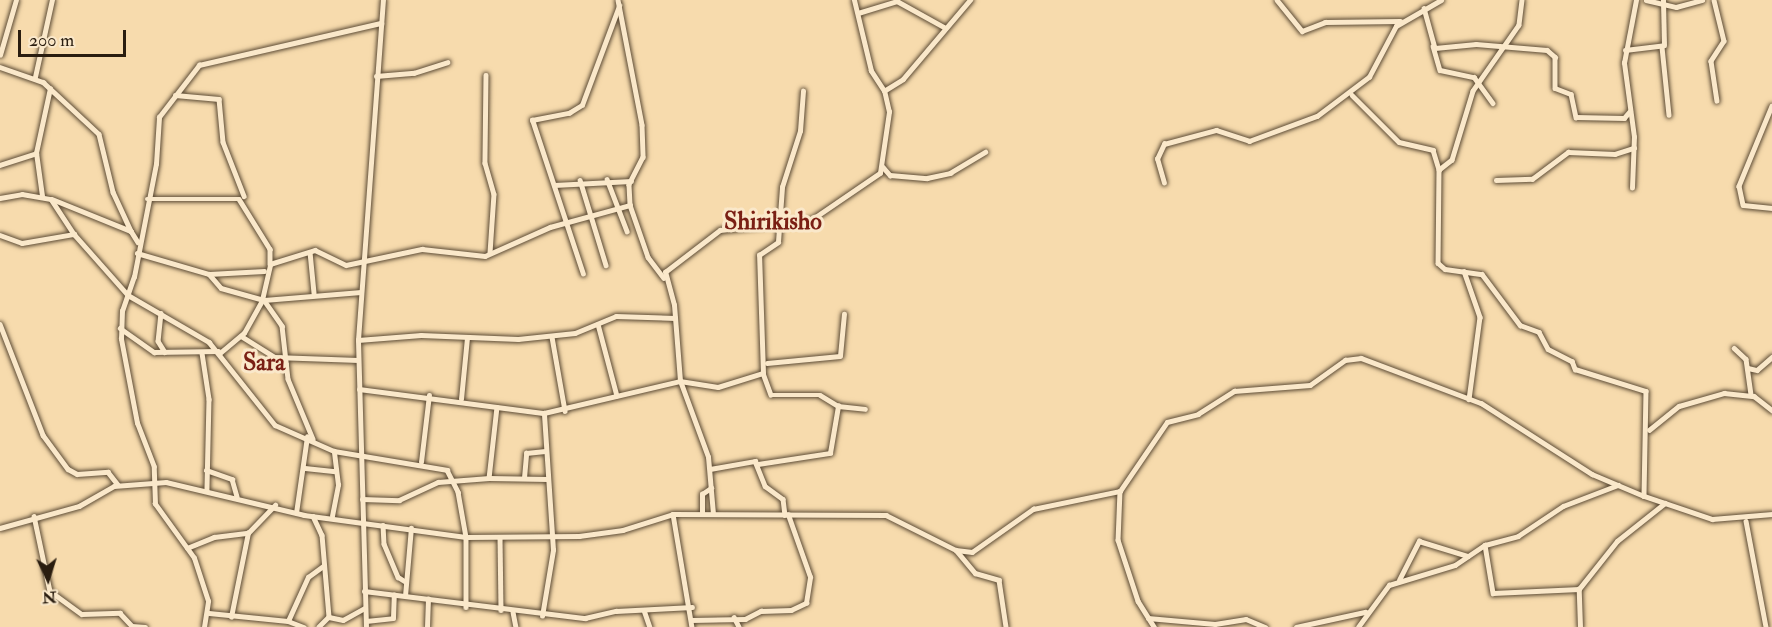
<!DOCTYPE html>
<style>
body{margin:0}
#map{position:relative;width:1772px;height:627px;overflow:hidden;background:#f7dbad;font-family:"IM FELL Double Pica",serif}
div>[style]{position:absolute}
[style*='--x']{left:calc(var(--x)*1px);top:calc(var(--y)*1px);width:calc(var(--w)*1px);rotate:calc(var(--a)*1deg)}
.roads{filter:drop-shadow(0 0 2px #5d4c36) drop-shadow(0 0 2px #5d4c36)}
.minor>*{height:4.5px;margin:-2.25px;padding:0 2.25px;transform-origin:2.25px;border-radius:2.25px;background:#fae8ca}
span{translate:-50% -50%;white-space:nowrap;text-align:center;line-height:1.15;-webkit-text-stroke:6px #fae8ca;paint-order:stroke}
.quarter-label{font-size:24px;color:#7a1f14;font-weight:700}
.north{position:absolute;left:18px;top:549px;width:60px;height:60px;-webkit-text-stroke:4px #fae8ca;paint-order:stroke;rotate:176deg;font-size:16px;font-weight:700;line-height:24px;text-align:center;color:#2a1d0f}
.north::after{content:'';display:block;margin:auto;width:21px;height:27px;background:#2a1d0f;clip-path:polygon(50% 0,100% 100%,50% 72%,0 100%)}
.scale{position:absolute;left:18px;top:30px;width:108px;height:27px;box-sizing:border-box;border:3px solid #2a1d0f;border-top:0;padding-left:8px;font-size:18px;line-height:21px;white-space:nowrap;color:#2a1d0f;-webkit-text-stroke:4px #fae8ca;paint-order:stroke}
</style>
<div id="map">
<div class="roads">
<div class="minor">
<i style="--x:618;--y:0;--w:127;--a:79.1"></i>
<i style="--x:642;--y:125;--w:32;--a:88"></i>
<i style="--x:643;--y:157;--w:31;--a:117"></i>
<i style="--x:629;--y:185;--w:20;--a:87"></i>
<i style="--x:630;--y:205;--w:55;--a:70.9"></i>
<i style="--x:648;--y:257;--w:26;--a:53"></i>
<i style="--x:1277;--y:0;--w:40;--a:51"></i>
<i style="--x:1302;--y:31;--w:25;--a:-21"></i>
<i style="--x:1325;--y:22;--w:75;--a:-0.8"></i>
<i style="--x:1522;--y:0;--w:25;--a:97"></i>
<i style="--x:1519;--y:25;--w:80;--a:124.9"></i>
<i style="--x:1473;--y:91;--w:72;--a:106.9"></i>
<i style="--x:1452;--y:160;--w:16;--a:142"></i>
<i style="--x:1439;--y:170;--w:93;--a:90.6"></i>
<i style="--x:1438;--y:263;--w:9;--a:41"></i>
<i style="--x:1445;--y:269;--w:37;--a:8"></i>
<i style="--x:1482;--y:274;--w:64;--a:53.3"></i>
<i style="--x:1520;--y:325;--w:20;--a:20"></i>
<i style="--x:1539;--y:332;--w:19;--a:62"></i>
<i style="--x:1548;--y:349;--w:27;--a:27"></i>
<i style="--x:1572;--y:361;--w:9;--a:69"></i>
<i style="--x:1575;--y:369;--w:74;--a:17.2"></i>
<i style="--x:1646;--y:391;--w:105;--a:91.1"></i>
<i style="--x:1646;--y:0;--w:31;--a:13"></i>
<i style="--x:1676;--y:7;--w:27;--a:-15"></i>
<i style="--x:1714;--y:0;--w:42;--a:76.3"></i>
<i style="--x:1724;--y:41;--w:24;--a:123"></i>
<i style="--x:1711;--y:61;--w:40;--a:81.5"></i>
<i style="--x:1424;--y:8;--w:41;--a:74.6"></i>
<i style="--x:1435;--y:48;--w:41;--a:-5.6"></i>
<i style="--x:1476;--y:44;--w:71;--a:4.8"></i>
<i style="--x:1547;--y:50;--w:11;--a:41"></i>
<i style="--x:1555;--y:57;--w:31;--a:90"></i>
<i style="--x:1555;--y:88;--w:17;--a:21"></i>
<i style="--x:1571;--y:94;--w:24;--a:78"></i>
<i style="--x:1576;--y:117;--w:48;--a:1.2"></i>
<i style="--x:1624;--y:118;--w:9;--a:-49"></i>
<i style="--x:858;--y:13;--w:41;--a:-17.1"></i>
<i style="--x:897;--y:1;--w:54;--a:29"></i>
<i style="--x:1433;--y:46;--w:25;--a:74"></i>
<i style="--x:1440;--y:70;--w:35;--a:12"></i>
<i style="--x:1474;--y:77;--w:32;--a:54"></i>
<i style="--x:1662;--y:47;--w:68;--a:84.1"></i>
<i style="--x:1625;--y:50;--w:39;--a:-7"></i>
<i style="--x:1664;--y:45;--w:45;--a:-91.3"></i>
<i style="--x:0;--y:55;--w:57;--a:-73.8"></i>
<i style="--x:0;--y:67;--w:46;--a:19.2"></i>
<i style="--x:43;--y:82;--w:76;--a:42.9"></i>
<i style="--x:99;--y:134;--w:60;--a:76.4"></i>
<i style="--x:113;--y:192;--w:43;--a:65.2"></i>
<i style="--x:486;--y:75;--w:88;--a:90.7"></i>
<i style="--x:485;--y:163;--w:32;--a:74"></i>
<i style="--x:494;--y:194;--w:59;--a:93.9"></i>
<i style="--x:376;--y:76;--w:38;--a:-5"></i>
<i style="--x:414;--y:73;--w:35;--a:-18"></i>
<i style="--x:35;--y:77;--w:79;--a:-77.6"></i>
<i style="--x:884;--y:91;--w:22;--a:-32"></i>
<i style="--x:903;--y:79;--w:104;--a:-49.7"></i>
<i style="--x:175;--y:95;--w:44;--a:5.2"></i>
<i style="--x:219;--y:99;--w:43;--a:84.7"></i>
<i style="--x:223;--y:142;--w:58;--a:68.7"></i>
<i style="--x:1352;--y:95;--w:66;--a:45"></i>
<i style="--x:1399;--y:142;--w:35;--a:13"></i>
<i style="--x:1433;--y:150;--w:21;--a:73"></i>
<i style="--x:1772;--y:106;--w:87;--a:112.4"></i>
<i style="--x:1739;--y:186;--w:19;--a:78"></i>
<i style="--x:1743;--y:205;--w:29;--a:6"></i>
<i style="--x:0;--y:165;--w:38;--a:-18"></i>
<i style="--x:883;--y:167;--w:11;--a:49"></i>
<i style="--x:890;--y:175;--w:37;--a:5"></i>
<i style="--x:927;--y:178;--w:24;--a:-12"></i>
<i style="--x:950;--y:173;--w:41;--a:-31"></i>
<i style="--x:607;--y:179;--w:56;--a:69"></i>
<i style="--x:580;--y:180;--w:89;--a:73"></i>
<i style="--x:1496;--y:180;--w:36;--a:-2"></i>
<i style="--x:1532;--y:179;--w:45;--a:-36.9"></i>
<i style="--x:1568;--y:152;--w:47;--a:2.4"></i>
<i style="--x:1615;--y:154;--w:20;--a:-18"></i>
<i style="--x:1164;--y:183;--w:25;--a:-106"></i>
<i style="--x:1157;--y:159;--w:17;--a:-65"></i>
<i style="--x:1164;--y:144;--w:54;--a:-15.1"></i>
<i style="--x:1216;--y:130;--w:35;--a:18"></i>
<i style="--x:1249;--y:141;--w:72;--a:-20.2"></i>
<i style="--x:1317;--y:116;--w:65;--a:-36.9"></i>
<i style="--x:1369;--y:77;--w:58;--a:-62.1"></i>
<i style="--x:1396;--y:26;--w:52;--a:-30"></i>
<i style="--x:554;--y:185;--w:77;--a:-3"></i>
<i style="--x:1632;--y:188;--w:51;--a:-87.8"></i>
<i style="--x:1634;--y:137;--w:75;--a:-97.7"></i>
<i style="--x:1624;--y:63;--w:64;--a:-79.2"></i>
<i style="--x:42;--y:196;--w:43;--a:-97.9"></i>
<i style="--x:36;--y:153;--w:66;--a:-77.8"></i>
<i style="--x:0;--y:198;--w:22;--a:-10"></i>
<i style="--x:22;--y:194;--w:29;--a:10"></i>
<i style="--x:51;--y:199;--w:42;--a:56.7"></i>
<i style="--x:74;--y:234;--w:81;--a:48.5"></i>
<i style="--x:128;--y:295;--w:94;--a:30.1"></i>
<i style="--x:209;--y:342;--w:106;--a:51.5"></i>
<i style="--x:275;--y:425;--w:64;--a:23.8"></i>
<i style="--x:334;--y:451;--w:115;--a:9.5"></i>
<i style="--x:447;--y:470;--w:25;--a:63"></i>
<i style="--x:458;--y:492;--w:46;--a:79.9"></i>
<i style="--x:466;--y:537;--w:70;--a:90"></i>
<i style="--x:52;--y:199;--w:85;--a:22.1"></i>
<i style="--x:131;--y:231;--w:13;--a:58"></i>
<i style="--x:147;--y:199;--w:92;--a:0"></i>
<i style="--x:239;--y:199;--w:59;--a:58.2"></i>
<i style="--x:270;--y:249;--w:15;--a:90"></i>
<i style="--x:0;--y:235;--w:23;--a:20"></i>
<i style="--x:22;--y:243;--w:53;--a:-9.8"></i>
<i style="--x:310;--y:252;--w:41;--a:84.4"></i>
<i style="--x:137;--y:253;--w:75;--a:16.3"></i>
<i style="--x:209;--y:274;--w:55;--a:-3.1"></i>
<i style="--x:1464;--y:271;--w:49;--a:70.8"></i>
<i style="--x:1480;--y:317;--w:83;--a:97.6"></i>
<i style="--x:209;--y:274;--w:18;--a:49"></i>
<i style="--x:221;--y:288;--w:45;--a:15.6"></i>
<i style="--x:264;--y:300;--w:97;--a:-4.7"></i>
<i style="--x:583;--y:274;--w:162;--a:-108.3"></i>
<i style="--x:532;--y:120;--w:38;--a:-11"></i>
<i style="--x:569;--y:113;--w:15;--a:-32"></i>
<i style="--x:582;--y:105;--w:106;--a:-69.5"></i>
<i style="--x:264;--y:300;--w:32;--a:55"></i>
<i style="--x:282;--y:326;--w:53;--a:83.5"></i>
<i style="--x:288;--y:379;--w:65;--a:67.4"></i>
<i style="--x:161;--y:313;--w:28;--a:96"></i>
<i style="--x:158;--y:341;--w:13;--a:58"></i>
<i style="--x:0;--y:324;--w:119;--a:68.8"></i>
<i style="--x:43;--y:435;--w:42;--a:53.7"></i>
<i style="--x:68;--y:469;--w:10;--a:29"></i>
<i style="--x:77;--y:474;--w:31;--a:-4"></i>
<i style="--x:108;--y:472;--w:16;--a:52"></i>
<i style="--x:598;--y:324;--w:74;--a:75.2"></i>
<i style="--x:120;--y:328;--w:42;--a:35.2"></i>
<i style="--x:154;--y:352;--w:64;--a:-0.9"></i>
<i style="--x:241;--y:336;--w:40;--a:32"></i>
<i style="--x:275;--y:357;--w:83;--a:2.1"></i>
<i style="--x:552;--y:337;--w:75;--a:80"></i>
<i style="--x:358;--y:340;--w:63;--a:-4.5"></i>
<i style="--x:421;--y:335;--w:97;--a:2.4"></i>
<i style="--x:518;--y:339;--w:57;--a:-6"></i>
<i style="--x:575;--y:333;--w:44;--a:-22.5"></i>
<i style="--x:616;--y:316;--w:59;--a:1.9"></i>
<i style="--x:1734;--y:348;--w:16;--a:43"></i>
<i style="--x:1746;--y:359;--w:36;--a:82"></i>
<i style="--x:202;--y:353;--w:47;--a:81.3"></i>
<i style="--x:209;--y:399;--w:91;--a:91.3"></i>
<i style="--x:220;--y:353;--w:31;--a:-40"></i>
<i style="--x:244;--y:333;--w:38;--a:-61"></i>
<i style="--x:262;--y:300;--w:37;--a:-77"></i>
<i style="--x:270;--y:264;--w:47;--a:-17.3"></i>
<i style="--x:315;--y:250;--w:34;--a:26"></i>
<i style="--x:346;--y:265;--w:78;--a:-11.9"></i>
<i style="--x:422;--y:249;--w:63;--a:6.3"></i>
<i style="--x:485;--y:256;--w:71;--a:-24"></i>
<i style="--x:550;--y:227;--w:83;--a:-15.4"></i>
<i style="--x:767;--y:363;--w:73;--a:-5.5"></i>
<i style="--x:840;--y:356;--w:42;--a:-84.6"></i>
<i style="--x:1748;--y:368;--w:9;--a:13"></i>
<i style="--x:1757;--y:370;--w:20;--a:-41"></i>
<i style="--x:763;--y:373;--w:23;--a:70"></i>
<i style="--x:771;--y:395;--w:49;--a:0"></i>
<i style="--x:820;--y:395;--w:21;--a:31"></i>
<i style="--x:838;--y:406;--w:27;--a:6"></i>
<i style="--x:359;--y:389;--w:187;--a:7.4"></i>
<i style="--x:544;--y:413;--w:140;--a:-13.2"></i>
<i style="--x:680;--y:381;--w:38;--a:9"></i>
<i style="--x:718;--y:387;--w:47;--a:-17.3"></i>
<i style="--x:763;--y:373;--w:118;--a:-91.9"></i>
<i style="--x:759;--y:255;--w:23;--a:-34"></i>
<i style="--x:778;--y:242;--w:55;--a:-85.8"></i>
<i style="--x:782;--y:187;--w:59;--a:-72.2"></i>
<i style="--x:800;--y:131;--w:40;--a:-85.7"></i>
<i style="--x:461;--y:399;--w:61;--a:-84.4"></i>
<i style="--x:497;--y:407;--w:71;--a:96.4"></i>
<i style="--x:489;--y:478;--w:58;--a:1"></i>
<i style="--x:1649;--y:430;--w:38;--a:-39"></i>
<i style="--x:1679;--y:406;--w:47;--a:-16.1"></i>
<i style="--x:1724;--y:393;--w:30;--a:6"></i>
<i style="--x:1754;--y:396;--w:23;--a:38"></i>
<i style="--x:421;--y:462;--w:67;--a:-83.2"></i>
<i style="--x:758;--y:464;--w:73;--a:-8.7"></i>
<i style="--x:830;--y:453;--w:48;--a:-80.3"></i>
<i style="--x:305;--y:468;--w:30;--a:6"></i>
<i style="--x:710;--y:469;--w:46;--a:-10.1"></i>
<i style="--x:755;--y:461;--w:27;--a:68"></i>
<i style="--x:765;--y:486;--w:22;--a:36"></i>
<i style="--x:783;--y:499;--w:16;--a:83"></i>
<i style="--x:206;--y:470;--w:28;--a:19"></i>
<i style="--x:232;--y:479;--w:18;--a:74"></i>
<i style="--x:524;--y:478;--w:25;--a:-85"></i>
<i style="--x:526;--y:453;--w:19;--a:-6"></i>
<i style="--x:1120;--y:491;--w:49;--a:92.3"></i>
<i style="--x:1118;--y:540;--w:64;--a:71.8"></i>
<i style="--x:1138;--y:601;--w:31;--a:58"></i>
<i style="--x:362;--y:499;--w:37;--a:2"></i>
<i style="--x:399;--y:500;--w:43;--a:-24.8"></i>
<i style="--x:438;--y:482;--w:51;--a:-4.5"></i>
<i style="--x:296;--y:513;--w:77;--a:-81.8"></i>
<i style="--x:702;--y:513;--w:19;--a:-90"></i>
<i style="--x:702;--y:494;--w:11;--a:-34"></i>
<i style="--x:673;--y:514;--w:115;--a:80.5"></i>
<i style="--x:713;--y:514;--w:57;--a:-95"></i>
<i style="--x:708;--y:457;--w:81;--a:-110.2"></i>
<i style="--x:680;--y:381;--w:76;--a:-94.5"></i>
<i style="--x:674;--y:305;--w:34;--a:-105"></i>
<i style="--x:665;--y:272;--w:69;--a:-37.4"></i>
<i style="--x:720;--y:230;--w:92;--a:-6.3"></i>
<i style="--x:811;--y:220;--w:83;--a:-34.3"></i>
<i style="--x:880;--y:173;--w:62;--a:-81.6"></i>
<i style="--x:889;--y:112;--w:22;--a:-103"></i>
<i style="--x:884;--y:91;--w:24;--a:-123"></i>
<i style="--x:871;--y:71;--w:73;--a:-103.5"></i>
<i style="--x:34;--y:516;--w:77;--a:78"></i>
<i style="--x:50;--y:591;--w:39;--a:36"></i>
<i style="--x:82;--y:614;--w:38;--a:-2"></i>
<i style="--x:120;--y:613;--w:18;--a:47"></i>
<i style="--x:132;--y:626;--w:13;--a:4"></i>
<i style="--x:313;--y:516;--w:21;--a:65"></i>
<i style="--x:322;--y:535;--w:82;--a:85.1"></i>
<i style="--x:329;--y:617;--w:14;--a:135"></i>
<i style="--x:332;--y:516;--w:32;--a:-79"></i>
<i style="--x:338;--y:485;--w:34;--a:-97"></i>
<i style="--x:1746;--y:521;--w:108;--a:79.3"></i>
<i style="--x:383;--y:525;--w:19;--a:87"></i>
<i style="--x:384;--y:544;--w:36;--a:67"></i>
<i style="--x:398;--y:577;--w:9;--a:32"></i>
<i style="--x:0;--y:528;--w:82;--a:-15.6"></i>
<i style="--x:79;--y:506;--w:40;--a:-29.7"></i>
<i style="--x:114;--y:486;--w:52;--a:-4.4"></i>
<i style="--x:166;--y:482;--w:142;--a:13.4"></i>
<i style="--x:304;--y:515;--w:163;--a:7.7"></i>
<i style="--x:466;--y:537;--w:113;--a:-0.5"></i>
<i style="--x:579;--y:536;--w:44;--a:-7.8"></i>
<i style="--x:623;--y:530;--w:52;--a:-17.7"></i>
<i style="--x:673;--y:514;--w:213;--a:0.3"></i>
<i style="--x:886;--y:515;--w:78;--a:26.6"></i>
<i style="--x:956;--y:550;--w:16;--a:7"></i>
<i style="--x:972;--y:552;--w:75;--a:-35.2"></i>
<i style="--x:1033;--y:509;--w:89;--a:-11.7"></i>
<i style="--x:1120;--y:491;--w:83;--a:-55.7"></i>
<i style="--x:1167;--y:422;--w:32;--a:-14"></i>
<i style="--x:1198;--y:414;--w:43;--a:-32.6"></i>
<i style="--x:1234;--y:391;--w:76;--a:-4.5"></i>
<i style="--x:1310;--y:385;--w:43;--a:-35.5"></i>
<i style="--x:1345;--y:360;--w:16;--a:-7"></i>
<i style="--x:1361;--y:358;--w:128;--a:20.6"></i>
<i style="--x:1481;--y:403;--w:132;--a:32.6"></i>
<i style="--x:1592;--y:474;--w:56;--a:22.9"></i>
<i style="--x:1644;--y:496;--w:72;--a:18.7"></i>
<i style="--x:1712;--y:519;--w:60;--a:-4.8"></i>
<i style="--x:500;--y:537;--w:73;--a:89.2"></i>
<i style="--x:1485;--y:545;--w:49;--a:80.5"></i>
<i style="--x:1493;--y:593;--w:86;--a:-2.7"></i>
<i style="--x:187;--y:548;--w:29;--a:-22"></i>
<i style="--x:214;--y:537;--w:34;--a:-7"></i>
<i style="--x:956;--y:550;--w:30;--a:50"></i>
<i style="--x:975;--y:573;--w:25;--a:16"></i>
<i style="--x:999;--y:580;--w:48;--a:81.5"></i>
<i style="--x:1399;--y:580;--w:44;--a:-62.9"></i>
<i style="--x:1419;--y:541;--w:51;--a:17"></i>
<i style="--x:364;--y:591;--w:223;--a:7"></i>
<i style="--x:585;--y:618;--w:32;--a:-13"></i>
<i style="--x:616;--y:611;--w:76;--a:-3"></i>
<i style="--x:405;--y:596;--w:68;--a:-85"></i>
<i style="--x:644;--y:610;--w:18;--a:71"></i>
<i style="--x:513;--y:612;--w:15;--a:79"></i>
<i style="--x:209;--y:613;--w:79;--a:5.8"></i>
<i style="--x:288;--y:621;--w:48;--a:-65.6"></i>
<i style="--x:308;--y:577;--w:19;--a:-36"></i>
<i style="--x:542;--y:616;--w:67;--a:-80.5"></i>
<i style="--x:553;--y:550;--w:137;--a:-93.8"></i>
<i style="--x:231;--y:617;--w:86;--a:-78.6"></i>
<i style="--x:248;--y:533;--w:39;--a:-46"></i>
<i style="--x:329;--y:617;--w:14;--a:12"></i>
<i style="--x:343;--y:620;--w:25;--a:-29"></i>
<i style="--x:734;--y:617;--w:11;--a:63"></i>
<i style="--x:1148;--y:618;--w:67;--a:5.1"></i>
<i style="--x:1215;--y:624;--w:31;--a:-9"></i>
<i style="--x:1246;--y:619;--w:21;--a:23"></i>
<i style="--x:691;--y:620;--w:54;--a:-1.1"></i>
<i style="--x:745;--y:619;--w:18;--a:-27"></i>
<i style="--x:761;--y:611;--w:30;--a:-2"></i>
<i style="--x:791;--y:610;--w:17;--a:-25"></i>
<i style="--x:806;--y:603;--w:26;--a:-81"></i>
<i style="--x:810;--y:577;--w:66;--a:-109.5"></i>
<i style="--x:288;--y:621;--w:17;--a:21"></i>
<i style="--x:366;--y:621;--w:27;--a:-6"></i>
<i style="--x:393;--y:618;--w:23;--a:-88"></i>
<i style="--x:204;--y:627;--w:26;--a:-81"></i>
<i style="--x:208;--y:601;--w:45;--a:-108"></i>
<i style="--x:194;--y:558;--w:67;--a:-125.8"></i>
<i style="--x:155;--y:504;--w:37;--a:-92"></i>
<i style="--x:154;--y:467;--w:47;--a:-111.1"></i>
<i style="--x:137;--y:423;--w:86;--a:-100.8"></i>
<i style="--x:121;--y:339;--w:28;--a:-88"></i>
<i style="--x:122;--y:311;--w:36;--a:-71"></i>
<i style="--x:134;--y:277;--w:115;--a:-79"></i>
<i style="--x:156;--y:164;--w:47;--a:-86.3"></i>
<i style="--x:159;--y:117;--w:66;--a:-52.4"></i>
<i style="--x:199;--y:65;--w:187;--a:-13"></i>
<i style="--x:366;--y:627;--w:287;--a:-91.6"></i>
<i style="--x:358;--y:340;--w:341;--a:-85.8"></i>
<i style="--x:427;--y:627;--w:28;--a:-88"></i>
<i style="--x:1296;--y:627;--w:71;--a:-12.3"></i>
<i style="--x:1358;--y:627;--w:52;--a:-53.6"></i>
<i style="--x:1389;--y:585;--w:69;--a:-16.9"></i>
<i style="--x:1455;--y:565;--w:36;--a:-34"></i>
<i style="--x:1485;--y:545;--w:34;--a:-15"></i>
<i style="--x:1518;--y:536;--w:54;--a:-33.7"></i>
<i style="--x:1563;--y:506;--w:59;--a:-20.9"></i>
<i style="--x:1580;--y:627;--w:38;--a:-92"></i>
<i style="--x:1579;--y:589;--w:61;--a:-51.6"></i>
<i style="--x:1617;--y:541;--w:61;--a:-38.4"></i>
</div>
</div>
<div class="quarter-label">
<span style="left:773px;top:222px">Shirikisho</span>
<span style="left:264px;top:363px">Sara</span>
</div>
<div class="north">N</div>
<div class="scale">200 m</div>
</div>
